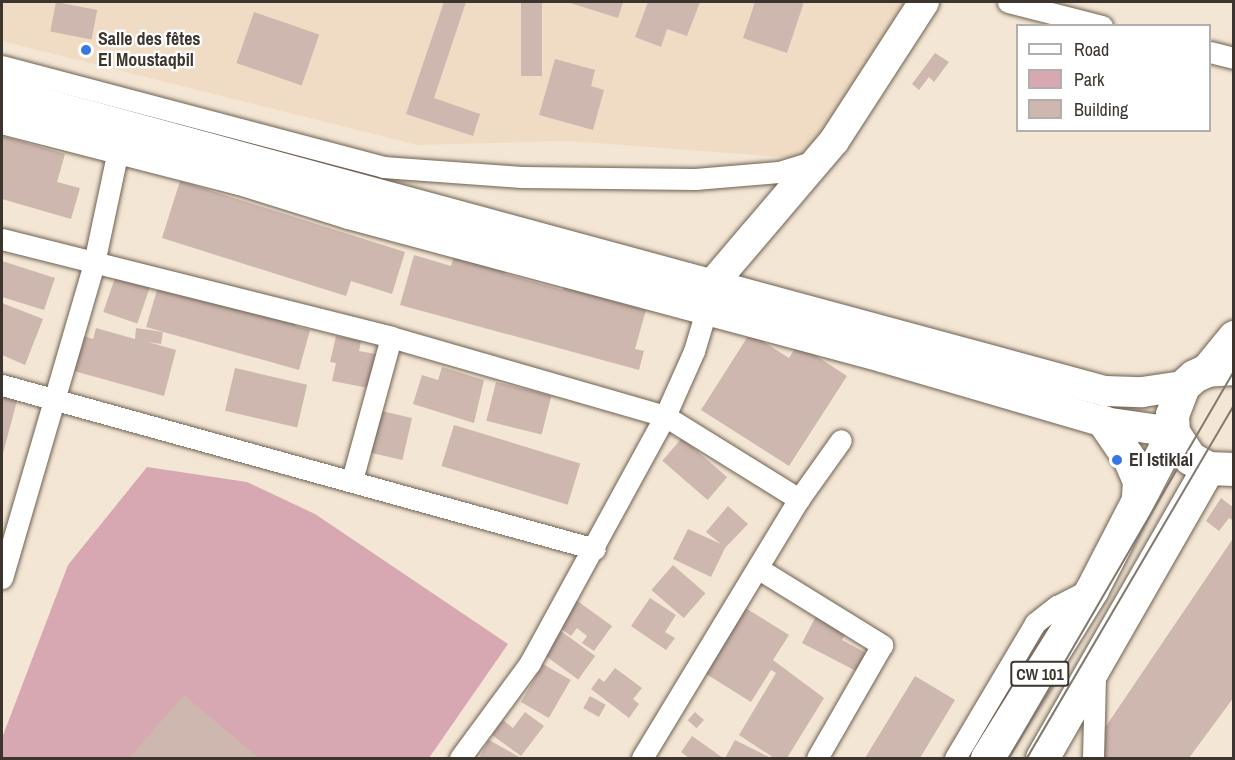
<!DOCTYPE html>
<meta charset="utf-8">
<style>
body{margin:0}
#map{position:relative;width:1235px;height:760px;overflow:hidden;background:#f4e6d4;font-family:"Archivo Narrow",sans-serif}
div>[style]{position:absolute}
[style*='--x']{left:calc(var(--x)*1px);top:calc(var(--y)*1px);width:calc(var(--w)*1px);rotate:calc(var(--a)*1deg)}
.built>*{inset:0;background:#f0dcc4}
.green>*{inset:0;background:#d7a8b2}
.building>*{inset:0;background:#ceb7af;transform-origin:0 0}
.roads{filter:drop-shadow(0 0 2px #6e6152) drop-shadow(0 0 2px #6e6152)}
.street>*{height:21px;margin:-10.5px;padding:0 10.5px;transform-origin:10.5px;border-radius:10.5px;background:#fff}
.secondary>*{height:30px;margin:-15px;padding:0 15px;transform-origin:15px;border-radius:15px;background:#fff}
.primary>*{height:33px;margin:-16.5px;padding:0 16.5px;transform-origin:16.5px;border-radius:16.5px;background:#fff}
.tram>*{height:1.5px;margin:-0.75px;padding:0 0.75px;transform-origin:0.75px;border-radius:0.75px;background:#82796e}
.dots>*{width:16px;height:16px;translate:-50% -50%;box-sizing:border-box;border:3px solid #fff;border-radius:50%}
span{translate:-50% -50%;white-space:nowrap;text-align:center;line-height:1.15;-webkit-text-stroke:4.5px #fff;paint-order:stroke}
.shield-label span{padding:2px 4px;background:#fff;border:2px solid;border-radius:4px;-webkit-text-stroke-width:0}
.shield-label{font-size:16px;color:#3b352e;font-weight:700}
.poi-label{font-size:18px;color:#3b352e;font-weight:700}
.left{translate:0 -50%;text-align:left}
.frame{position:absolute;inset:0;border:3px solid #3b352e;pointer-events:none}
.legend{position:absolute;left:1016px;top:24px;width:195px;height:108px;box-sizing:border-box;background:#fff;border:2px solid #b1aeab;margin:0;padding:8px 10px;list-style:none;font-size:18px;color:#3b352e}
.legend li{display:flex;align-items:center;gap:12px;height:30px}
.legend b{width:30px;border:2px solid #b1aeab}
</style>
<div id="map">
<div class="built">
<i style="clip-path:polygon(2px 2px,939px 2px,905px 35px,807px 159px,569px 141px,418px 145px,2px 41px)"></i>
</div>
<div class="green">
<i style="clip-path:polygon(147px 467px,247px 482px,315px 514px,508px 644px,429px 758px,2px 758px,2px 738px,68px 565px)"></i>
</div>
<div class="building">
<i style="left:56px;top:2px;width:42px;height:30px;rotate:11deg"></i>
<i style="clip-path:polygon(444px 2px,466px 2px,434px 98px,480px 114px,473px 136px,406px 114px)"></i>
<i style="left:521px;top:2px;width:21px;height:74px"></i>
<i style="clip-path:polygon(567px 2px,623px 2px,618px 18px)"></i>
<i style="clip-path:polygon(648px 2px,700px 2px,687px 36px,667px 29px,661px 47px,635px 37px)"></i>
<i style="clip-path:polygon(755px 2px,804px 2px,787px 53px,743px 38px)"></i>
<i style="left:254px;top:12px;width:69px;height:54px;rotate:19deg"></i>
<i style="clip-path:polygon(935px 53px,949px 62px,934px 82px,929px 77px,919px 90px,912px 84px)"></i>
<i style="clip-path:polygon(555px 59px,595px 70px,591px 86px,604px 90px,593px 130px,539px 115px)"></i>
<i style="clip-path:polygon(2px 136px,65px 154px,57px 182px,80px 188px,71px 219px,2px 199px)"></i>
<i style="clip-path:polygon(180px 181px,405px 252px,392px 294px,351px 281px,346px 296px,162px 238px)"></i>
<i style="clip-path:polygon(455px 253px,506px 268px,505px 274px,563px 290px,565px 281px,604px 292px,603px 298px,646px 310px,635px 349px,644px 351px,639px 370px,400px 305px,414px 255px,451px 266px)"></i>
<i style="clip-path:polygon(2px 261px,55px 278px,44px 310px,2px 297px)"></i>
<i style="left:116px;top:275px;width:36px;height:39px;rotate:19deg"></i>
<i style="clip-path:polygon(158px 287px,297px 321px,295px 326px,310px 330px,299px 370px,146px 327px)"></i>
<i style="clip-path:polygon(2px 303px,43px 319px,25px 365px,2px 355px)"></i>
<i style="clip-path:polygon(96px 328px,135px 339px,136px 328px,163px 332px,161px 344px,148px 342px,176px 350px,164px 396px,74px 371px,84px 336px,93px 339px)"></i>
<i style="clip-path:polygon(750px 333px,789px 358px,798px 344px,847px 376px,789px 466px,701px 410px)"></i>
<i style="clip-path:polygon(336px 336px,361px 341px,359px 351px,376px 354px,369px 388px,332px 381px,336px 363px,330px 362px)"></i>
<i style="clip-path:polygon(442px 367px,484px 380px,474px 423px,413px 404px,422px 375px,438px 380px)"></i>
<i style="left:235px;top:368px;width:74px;height:44px;rotate:13deg"></i>
<i style="left:496px;top:382px;width:57px;height:40px;rotate:14deg"></i>
<i style="clip-path:polygon(2px 393px,18px 397px,2px 457px)"></i>
<i style="left:377px;top:410px;width:36px;height:43px;rotate:13deg"></i>
<i style="left:454px;top:425px;width:132px;height:43px;rotate:17deg"></i>
<i style="left:682px;top:438px;width:60px;height:30px;rotate:41deg"></i>
<i style="clip-path:polygon(1221px 498px,1234px 508px,1234px 521px,1229px 518px,1219px 531px,1206px 521px)"></i>
<i style="clip-path:polygon(728px 506px,748px 524px,725px 548px,711px 577px,673px 559px,688px 529px,721px 544px,706px 532px)"></i>
<i style="clip-path:polygon(1234px 537px,1234px 697px,1189px 758px,1104px 758px,1102px 732px)"></i>
<i style="left:673px;top:565px;width:43px;height:33px;rotate:41deg"></i>
<i style="clip-path:polygon(650px 598px,676px 615px,665px 632px,675px 638px,666px 650px,631px 626px)"></i>
<i style="clip-path:polygon(576px 600px,612px 626px,594px 651px,582px 643px,587px 636px,577px 628px,571px 636px,557px 626px)"></i>
<i style="clip-path:polygon(744px 607px,789px 635px,773px 660px,824px 698px,787px 758px,774px 758px,739px 735px,776px 673px,771px 670px,751px 702px,703px 672px)"></i>
<i style="clip-path:polygon(819px 610px,850px 626px,842px 640px,868px 654px,858px 672px,802px 643px)"></i>
<i style="left:558px;top:629px;width:46px;height:29px;rotate:36deg"></i>
<i style="left:543px;top:664px;width:32px;height:44px;rotate:30deg"></i>
<i style="clip-path:polygon(615px 668px,642px 688px,633px 699px,639px 704px,629px 718px,591px 689px,599px 678px,604px 682px)"></i>
<i style="clip-path:polygon(915px 676px,955px 700px,920px 758px,865px 758px)"></i>
<i style="clip-path:polygon(184px 695px,259px 758px,129px 758px)"></i>
<i style="left:590px;top:696px;width:18px;height:14px;rotate:29deg"></i>
<i style="clip-path:polygon(525px 712px,544px 726px,521px 756px,492px 735px,503px 720px,513px 728px)"></i>
<i style="left:695px;top:712px;width:12px;height:11px;rotate:42deg"></i>
<i style="clip-path:polygon(692px 736px,723px 758px,689px 758px,681px 752px)"></i>
<i style="clip-path:polygon(489px 740px,521px 758px,479px 758px)"></i>
<i style="clip-path:polygon(735px 740px,771px 758px,725px 758px)"></i>
</div>
<div class="roads">
<div class="street">
<i style="--x:1008;--y:2;--w:97;--a:14.3"></i>
<i style="--x:1210;--y:52;--w:25;--a:14"></i>
<i style="--x:2;--y:66;--w:394;--a:14.8"></i>
<i style="--x:383;--y:167;--w:139;--a:4.1"></i>
<i style="--x:522;--y:177;--w:173;--a:0.7"></i>
<i style="--x:695;--y:179;--w:84;--a:-4.8"></i>
<i style="--x:779;--y:172;--w:39;--a:-17"></i>
<i style="--x:2;--y:239;--w:401;--a:14.1"></i>
<i style="--x:391;--y:337;--w:285;--a:16.1"></i>
<i style="--x:665;--y:416;--w:281;--a:118.7"></i>
<i style="--x:530;--y:663;--w:118;--a:126.4"></i>
<i style="--x:706;--y:311;--w:42;--a:106.7"></i>
<i style="--x:694;--y:351;--w:71;--a:114"></i>
<i style="--x:665;--y:416;--w:158;--a:31.8"></i>
<i style="--x:2;--y:385;--w:615;--a:15.46"></i>
<i style="--x:352;--y:480;--w:148;--a:-74.7"></i>
<i style="--x:759;--y:569;--w:145;--a:31.7"></i>
<i style="--x:882;--y:645;--w:130;--a:119.9"></i>
<i style="--x:2;--y:578;--w:328;--a:-73.7"></i>
<i style="--x:94;--y:263;--w:116;--a:-78"></i>
<i style="--x:642;--y:758;--w:303;--a:-58.8"></i>
<i style="--x:799;--y:499;--w:72;--a:-54.6"></i>
<i style="--x:955;--y:758;--w:157;--a:-59.3"></i>
<i style="--x:1035;--y:623;--w:28;--a:-38"></i>
<i style="--x:1057;--y:606;--w:36;--a:-27"></i>
<i style="--x:1093;--y:758;--w:83;--a:-88.6"></i>
</div>
<div class="secondary">
<i style="--x:2;--y:92;--w:1143;--a:15.17"></i>
<i style="--x:1105;--y:391;--w:37;--a:2"></i>
<i style="--x:1142;--y:392;--w:41;--a:-8.3"></i>
<i style="--x:2;--y:119;--w:246;--a:14.4"></i>
<i style="--x:240;--y:180;--w:114;--a:17.3"></i>
<i style="--x:349;--y:214;--w:552;--a:15.02"></i>
<i style="--x:882;--y:357;--w:231;--a:16.3"></i>
<i style="--x:1104;--y:422;--w:70;--a:8.2"></i>
<i style="--x:709;--y:299;--w:18;--a:-74"></i>
<i style="--x:714;--y:282;--w:185;--a:-49.6"></i>
<i style="--x:834;--y:141;--w:166;--a:-57.1"></i>
</div>
<div class="primary">
<i style="--x:1234;--y:368;--w:27;--a:176"></i>
<i style="--x:1207;--y:370;--w:14;--a:155"></i>
<i style="--x:1194;--y:376;--w:15;--a:138"></i>
<i style="--x:1183;--y:386;--w:30;--a:111"></i>
<i style="--x:1172;--y:414;--w:18;--a:87"></i>
<i style="--x:1173;--y:432;--w:31;--a:57"></i>
<i style="--x:1190;--y:458;--w:21;--a:29"></i>
<i style="--x:1208;--y:468;--w:26;--a:2"></i>
<i style="--x:1207;--y:370;--w:43;--a:-50.7"></i>
<i style="--x:1104;--y:422;--w:46;--a:55.6"></i>
<i style="--x:1130;--y:460;--w:23;--a:67"></i>
<i style="--x:1139;--y:481;--w:14;--a:94"></i>
<i style="--x:987;--y:758;--w:199;--a:-58.1"></i>
<i style="--x:1092;--y:589;--w:177;--a:-62.7"></i>
<i style="--x:1042;--y:758;--w:334;--a:-60.2"></i>
</div>
</div>
<div class="tram">
<i style="--x:1009;--y:758;--w:447;--a:-59.8"></i>
<i style="--x:1027;--y:758;--w:409;--a:-59.6"></i>
</div>
<div class="dots">
<i style="left:86px;top:50px;background:#3777e5"></i>
<i style="left:1117px;top:460px;background:#3777e5"></i>
</div>
<div class="shield-label">
<span style="left:1040px;top:674px">CW 101</span>
</div>
<div class="poi-label">
<span class="left" style="left:98px;top:50px">Salle des fêtes<br>El Moustaqbil</span>
<span class="left" style="left:1129px;top:460px">El Istiklal</span>
</div>
<div class="frame"></div>
<ul class="legend">
<li><b style="height:8px;background:#fff"></b>Road</li>
<li><b style="height:16px;background:#d7a8b2"></b>Park</li>
<li><b style="height:16px;background:#ceb7af"></b>Building</li>
</ul>
</div>
